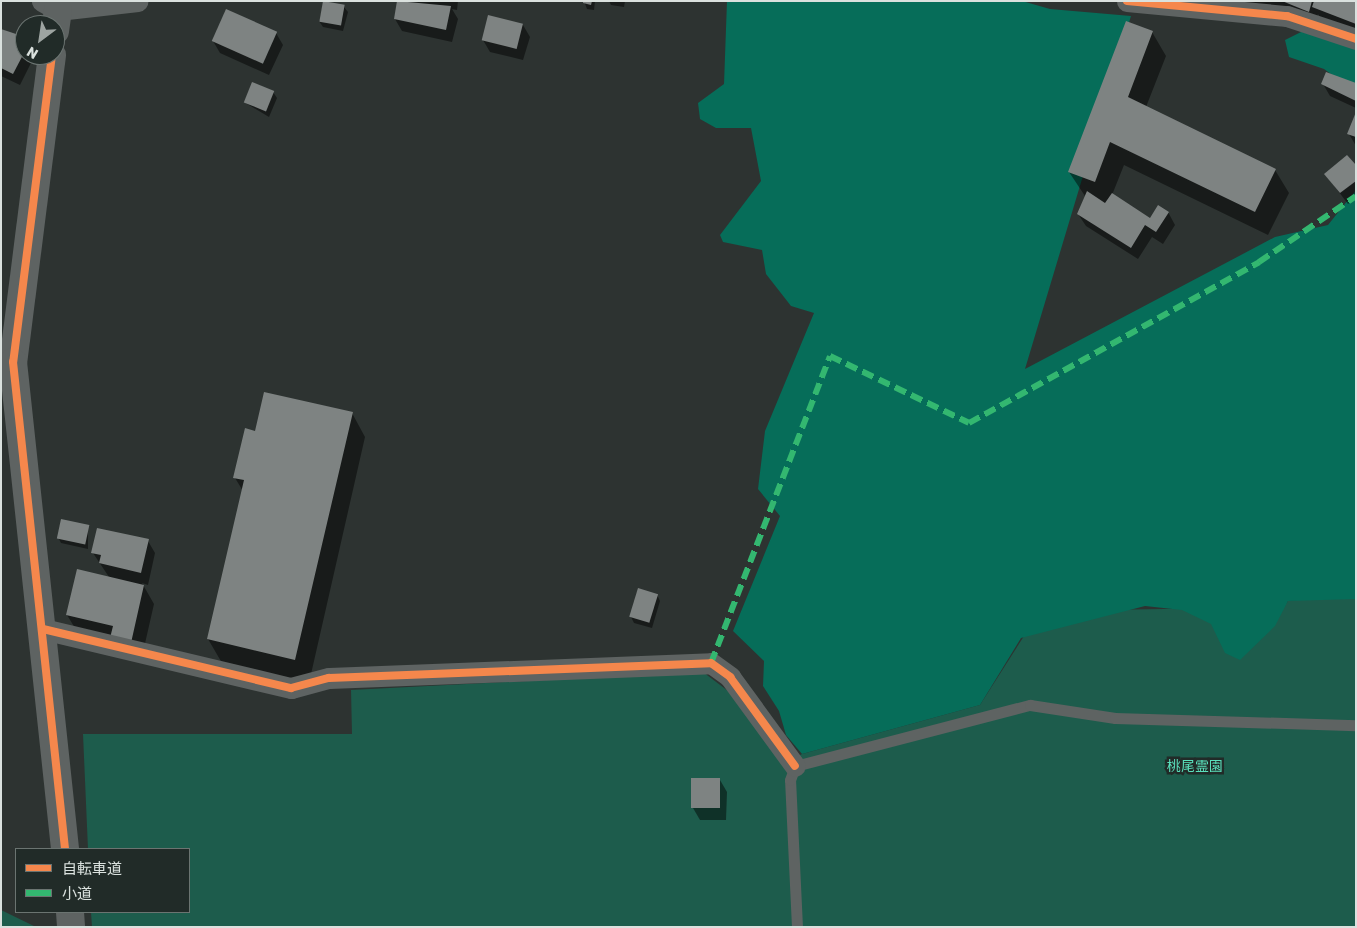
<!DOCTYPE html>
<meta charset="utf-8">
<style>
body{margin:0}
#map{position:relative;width:1357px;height:928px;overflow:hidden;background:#2d3331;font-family:Rubik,"Noto Sans JP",sans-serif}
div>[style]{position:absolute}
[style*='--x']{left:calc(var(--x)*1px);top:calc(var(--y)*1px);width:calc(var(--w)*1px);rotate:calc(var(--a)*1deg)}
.green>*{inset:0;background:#1d5c4c}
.forest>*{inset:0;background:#066d59}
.shadow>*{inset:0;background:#0007}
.building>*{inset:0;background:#7e8382;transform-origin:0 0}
.service>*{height:11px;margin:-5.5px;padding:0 5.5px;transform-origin:5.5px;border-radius:5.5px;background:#5e6362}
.minor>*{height:21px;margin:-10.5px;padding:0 10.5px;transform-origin:10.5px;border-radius:10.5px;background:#5e6362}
.tertiary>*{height:28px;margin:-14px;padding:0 14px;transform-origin:14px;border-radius:14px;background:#5e6362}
.quiet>*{height:6px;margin-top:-3px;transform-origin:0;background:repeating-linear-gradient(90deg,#33b770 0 12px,transparent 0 18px)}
.cycleway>*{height:8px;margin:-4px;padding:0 4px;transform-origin:4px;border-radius:4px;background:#f5874c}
span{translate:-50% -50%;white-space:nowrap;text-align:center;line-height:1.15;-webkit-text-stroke:5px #212b28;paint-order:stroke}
.park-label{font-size:14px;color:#5ae0bc}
.frame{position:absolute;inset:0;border:2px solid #dae1de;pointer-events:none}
.legend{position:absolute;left:15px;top:848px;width:175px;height:65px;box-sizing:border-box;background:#212b28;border:1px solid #6b7471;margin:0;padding:6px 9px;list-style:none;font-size:15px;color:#dae1de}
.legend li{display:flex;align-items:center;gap:10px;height:25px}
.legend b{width:25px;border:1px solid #6b7471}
.north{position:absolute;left:15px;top:15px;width:50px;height:50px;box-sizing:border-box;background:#212b28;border:1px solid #6b7471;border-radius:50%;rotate:211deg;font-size:14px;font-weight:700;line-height:20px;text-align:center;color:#dae1de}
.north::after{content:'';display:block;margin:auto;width:18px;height:22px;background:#9da4a1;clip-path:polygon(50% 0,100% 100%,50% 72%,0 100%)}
</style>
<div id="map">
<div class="green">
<i style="clip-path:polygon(1326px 597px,1356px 599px,1356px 927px,92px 927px,91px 912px,189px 912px,189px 849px,88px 849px,83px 734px,352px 734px,351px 690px,703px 672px,728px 691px,782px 764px,802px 754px,980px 705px,1040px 611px,1284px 607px,1288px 601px)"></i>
<i style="clip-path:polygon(1px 910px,36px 927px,1px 927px)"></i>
</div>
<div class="forest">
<i style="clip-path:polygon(727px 1px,1022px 1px,1050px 9px,1131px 16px,1025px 369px,1275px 237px,1328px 225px,1356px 190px,1356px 599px,1288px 601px,1275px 626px,1240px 660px,1225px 653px,1211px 624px,1182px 610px,1145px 606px,1021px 638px,980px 705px,802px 754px,786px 735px,779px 711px,763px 686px,764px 661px,733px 631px,780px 516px,758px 489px,765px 431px,814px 313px,791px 306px,766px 274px,762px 250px,723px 242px,720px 235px,761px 181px,751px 128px,716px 128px,700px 119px,698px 103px,724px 84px)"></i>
<i style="clip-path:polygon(1303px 31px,1356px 46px,1356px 92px,1324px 69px,1289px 57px,1285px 40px)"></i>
</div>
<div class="shadow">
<i style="clip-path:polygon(398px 1px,458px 1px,457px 10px,452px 9px,458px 19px,452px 42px,402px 31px,395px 19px)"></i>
<i style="clip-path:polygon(584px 1px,595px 1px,594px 10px,587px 9px)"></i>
<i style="clip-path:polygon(609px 1px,625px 1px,624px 7px,611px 5px)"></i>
<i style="clip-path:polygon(1229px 1px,1356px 1px,1356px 38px,1324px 25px,1318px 14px,1315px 23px)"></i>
<i style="clip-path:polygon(344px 7px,348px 12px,343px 31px,323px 27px,319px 21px)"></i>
<i style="clip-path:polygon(523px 25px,530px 37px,523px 60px,490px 52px,483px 40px)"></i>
<i style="clip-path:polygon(1px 29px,25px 39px,25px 55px,35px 55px,20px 85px,1px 76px)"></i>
<i style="clip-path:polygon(1152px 32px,1166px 56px,1146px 107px,1275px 170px,1289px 193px,1268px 235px,1124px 165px,1112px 195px,1150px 220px,1168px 212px,1175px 225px,1163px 244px,1152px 237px,1138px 259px,1086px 226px,1078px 214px,1085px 196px,1069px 172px)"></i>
<i style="clip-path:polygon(276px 33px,283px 45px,269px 75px,220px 53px,213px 41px)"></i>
<i style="clip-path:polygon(1323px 84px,1356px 84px,1356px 108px,1330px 96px)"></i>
<i style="clip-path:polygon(273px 92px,277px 98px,269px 117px,244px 102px)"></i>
<i style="clip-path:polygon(1356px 115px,1356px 146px,1349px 134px)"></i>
<i style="clip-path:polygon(1356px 167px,1356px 198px,1348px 204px,1326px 175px)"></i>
<i style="clip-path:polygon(352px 413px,365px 437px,309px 683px,222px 663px,208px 639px,243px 491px,235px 478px,256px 432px)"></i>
<i style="clip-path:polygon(88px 526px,88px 549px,61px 543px,58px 537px)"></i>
<i style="clip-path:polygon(148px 541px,155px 553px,148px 585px,142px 583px,154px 604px,141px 661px,78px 633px,67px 615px,109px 577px,93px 553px)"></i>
<i style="clip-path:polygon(657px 595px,660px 601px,652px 628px,634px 623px,631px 617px)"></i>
<i style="clip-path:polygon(692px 780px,720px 780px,727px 792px,726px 820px,700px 820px,693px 808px)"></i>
</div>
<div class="building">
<i style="left:323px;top:1px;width:22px;height:21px;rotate:10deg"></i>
<i style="clip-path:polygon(397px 1px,451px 6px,446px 30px,394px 19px)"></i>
<i style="clip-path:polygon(583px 1px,592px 1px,591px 5px,583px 3px)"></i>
<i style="clip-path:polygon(1282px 1px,1312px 1px,1309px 12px)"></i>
<i style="clip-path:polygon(1314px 1px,1356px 1px,1356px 24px,1312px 7px)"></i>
<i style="left:226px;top:9px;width:56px;height:35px;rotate:24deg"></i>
<i style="left:488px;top:15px;width:36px;height:26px;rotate:14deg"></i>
<i style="clip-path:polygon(1126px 21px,1153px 31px,1128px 97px,1276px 169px,1255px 212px,1110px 142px,1095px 182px,1068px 172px)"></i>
<i style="clip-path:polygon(1px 29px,25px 37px,25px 51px,13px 74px,1px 68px)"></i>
<i style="clip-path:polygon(1326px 72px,1356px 83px,1356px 101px,1321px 84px)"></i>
<i style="left:252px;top:82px;width:24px;height:22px;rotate:22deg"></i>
<i style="clip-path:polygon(1356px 112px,1356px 137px,1347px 134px)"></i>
<i style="clip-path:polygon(1347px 155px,1356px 165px,1356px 181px,1340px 193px,1324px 174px)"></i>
<i style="clip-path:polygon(1087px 191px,1105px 203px,1112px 193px,1150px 218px,1158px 205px,1169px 212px,1156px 232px,1145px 225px,1131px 248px,1077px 214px)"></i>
<i style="clip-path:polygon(264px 392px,353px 412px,295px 660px,207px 639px,244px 480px,233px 478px,245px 428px,255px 431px)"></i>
<i style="left:61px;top:519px;width:29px;height:20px;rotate:12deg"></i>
<i style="clip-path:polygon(97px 528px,149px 539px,141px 573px,99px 563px,101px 555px,91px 553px)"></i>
<i style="clip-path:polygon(77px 569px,144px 585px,131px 643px,110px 638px,113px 626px,66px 615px)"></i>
<i style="left:638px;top:588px;width:21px;height:30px;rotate:17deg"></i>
<i style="left:720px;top:778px;width:30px;height:29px;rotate:90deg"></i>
</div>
<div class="service">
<i style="--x:797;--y:927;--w:147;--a:-92.7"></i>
<i style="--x:790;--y:780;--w:15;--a:-70"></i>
<i style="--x:795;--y:766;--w:243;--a:-14.6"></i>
<i style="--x:1030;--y:705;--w:86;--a:8.7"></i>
<i style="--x:1115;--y:718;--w:241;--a:1.7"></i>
</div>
<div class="minor">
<i style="--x:42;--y:1;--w:18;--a:29"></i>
<i style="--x:58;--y:10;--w:80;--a:-6.5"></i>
<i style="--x:1127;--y:1;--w:161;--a:5.4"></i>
<i style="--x:1287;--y:16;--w:73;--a:18.4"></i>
<i style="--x:43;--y:629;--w:255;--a:13.4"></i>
<i style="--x:291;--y:688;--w:39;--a:-15"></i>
<i style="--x:329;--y:678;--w:382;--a:-2.2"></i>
<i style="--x:711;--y:663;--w:24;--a:36"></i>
<i style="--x:730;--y:677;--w:110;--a:53.9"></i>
</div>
<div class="tertiary">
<i style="--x:55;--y:31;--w:21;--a:-82"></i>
<i style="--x:52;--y:55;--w:309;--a:97.2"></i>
<i style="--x:13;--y:362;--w:490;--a:83.9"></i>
<i style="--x:70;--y:912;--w:15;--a:86"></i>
</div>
<div class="quiet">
<i style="--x:711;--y:663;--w:329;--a:-68.8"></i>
<i style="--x:830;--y:356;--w:154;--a:25.7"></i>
<i style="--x:969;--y:423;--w:332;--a:-29"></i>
<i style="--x:1259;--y:262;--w:117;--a:-34.2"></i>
</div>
<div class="cycleway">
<i style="--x:1127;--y:1;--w:161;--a:5.4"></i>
<i style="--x:1287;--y:16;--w:73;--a:18.4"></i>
<i style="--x:52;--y:55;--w:309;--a:97.2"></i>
<i style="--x:13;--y:362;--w:490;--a:83.9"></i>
<i style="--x:43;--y:629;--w:255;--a:13.4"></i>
<i style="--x:291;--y:688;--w:39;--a:-15"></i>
<i style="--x:329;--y:678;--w:382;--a:-2.2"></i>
<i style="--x:711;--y:663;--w:24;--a:36"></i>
<i style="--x:730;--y:677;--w:110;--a:53.9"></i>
</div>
<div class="park-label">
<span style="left:1195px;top:767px">桃尾霊園</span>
</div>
<div class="frame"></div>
<ul class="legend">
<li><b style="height:6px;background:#f5874c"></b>自転車道</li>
<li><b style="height:6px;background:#33b770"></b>小道</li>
</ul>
<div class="north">N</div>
</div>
